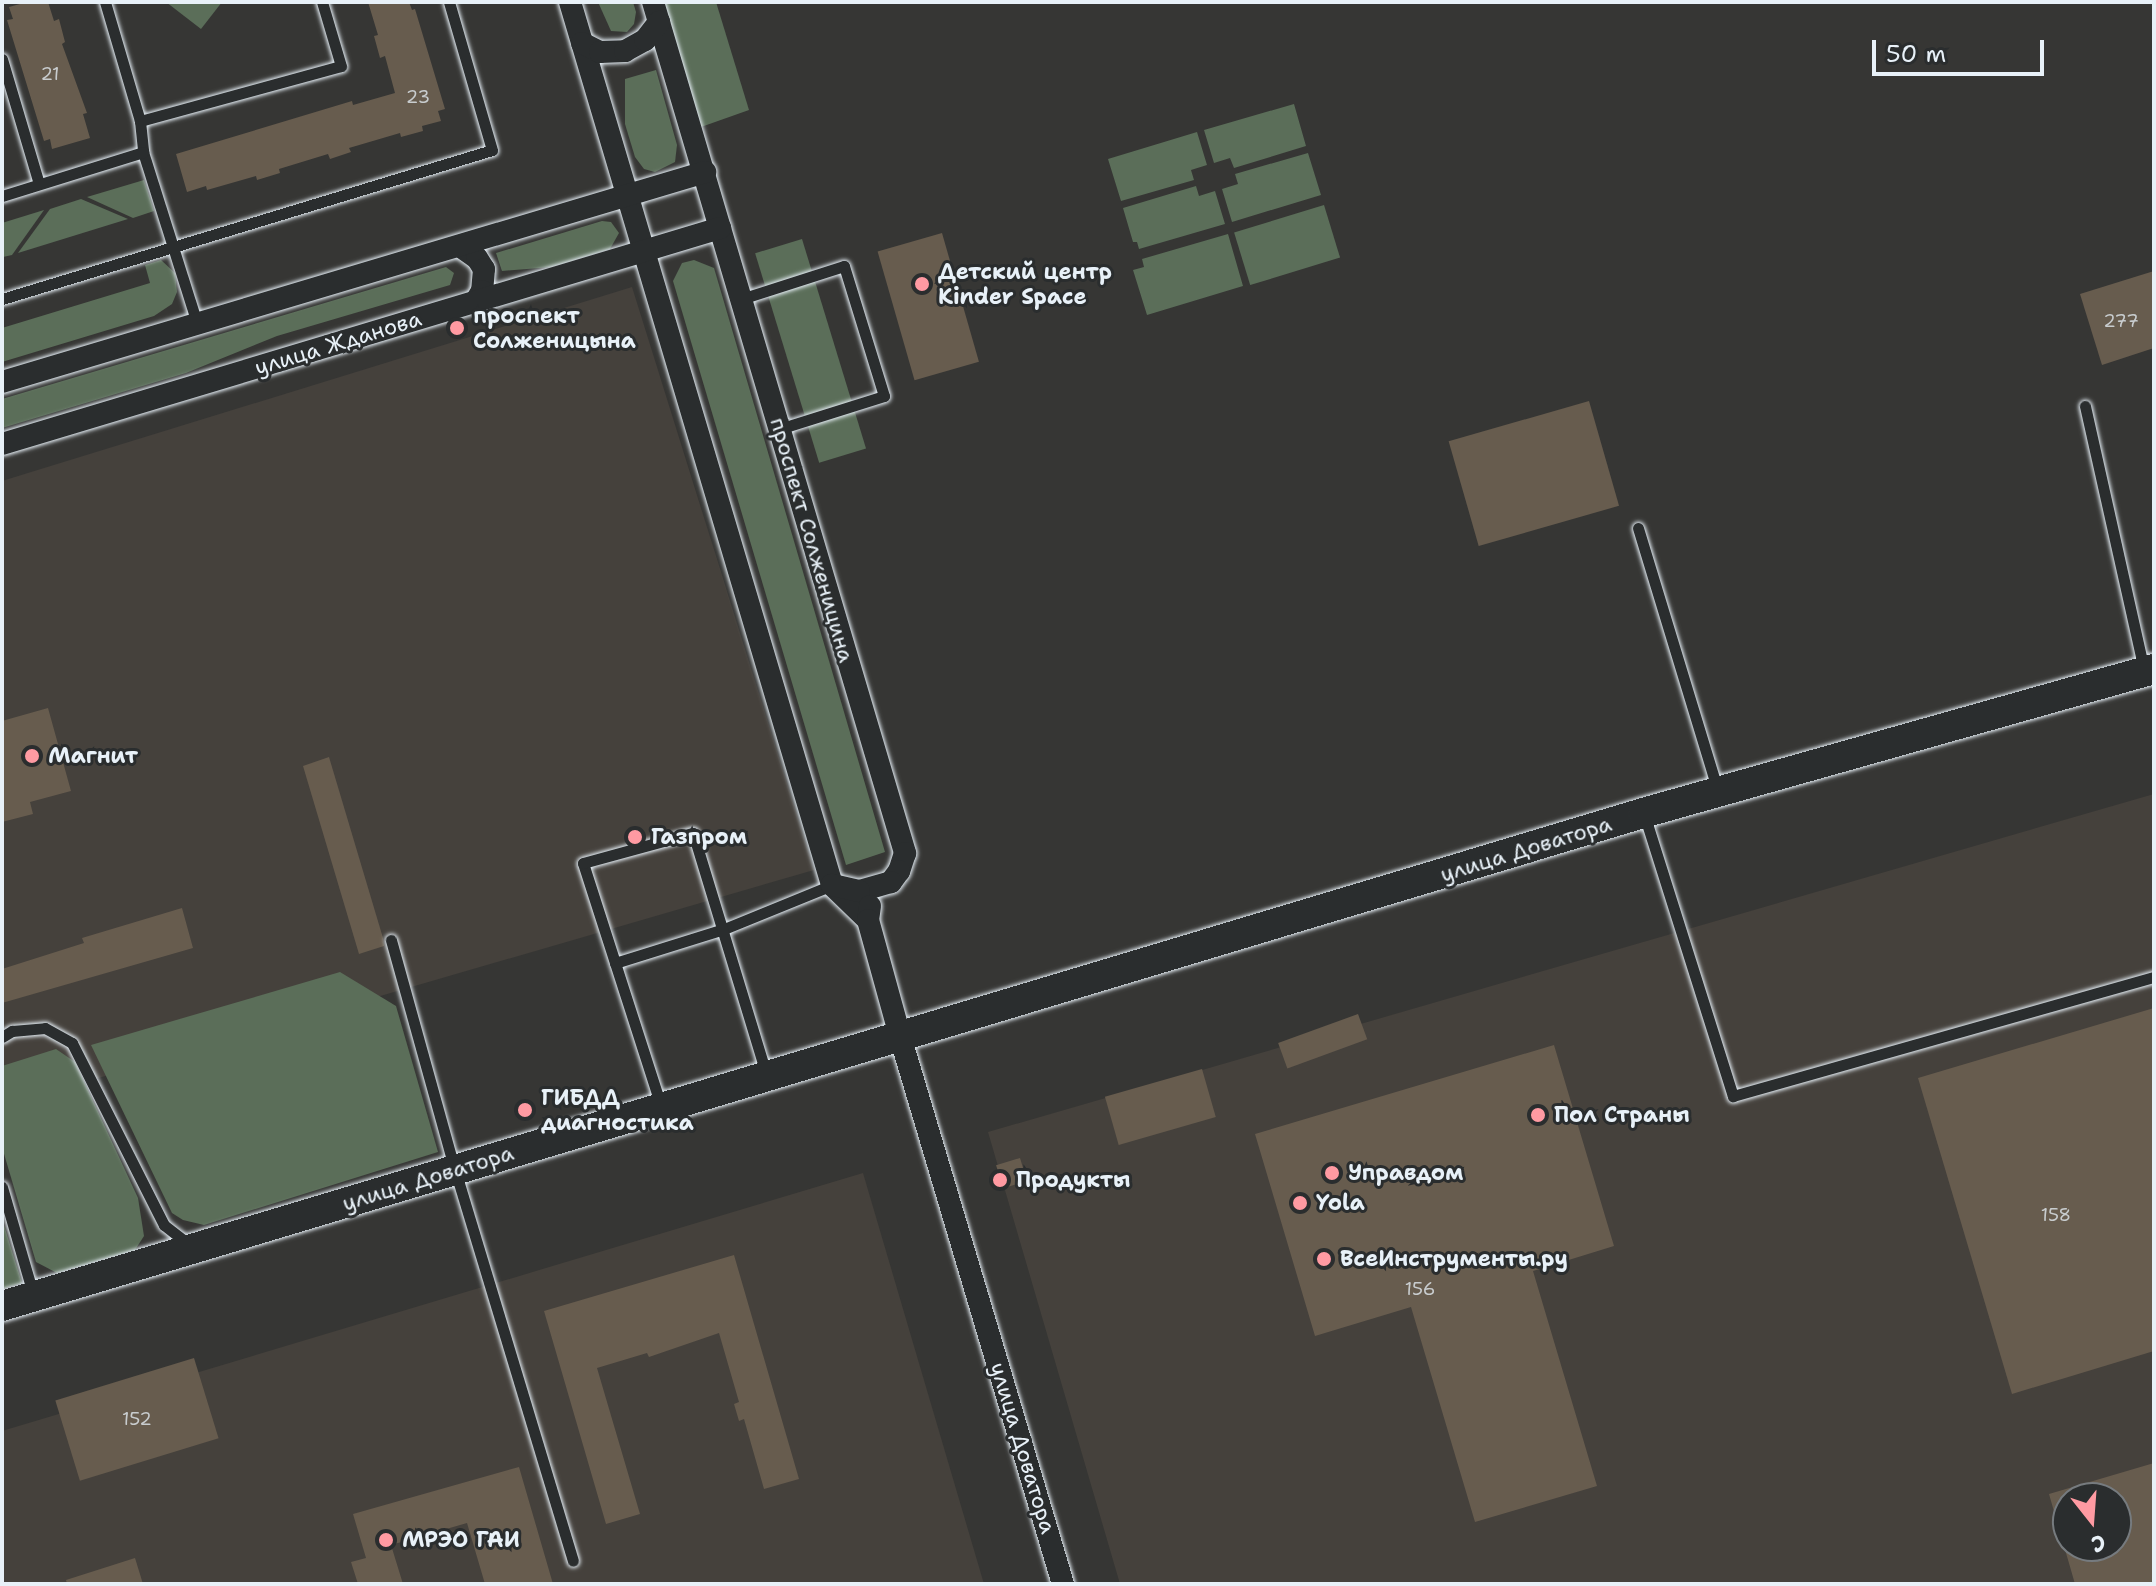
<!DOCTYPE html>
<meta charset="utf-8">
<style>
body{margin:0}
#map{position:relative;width:2156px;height:1586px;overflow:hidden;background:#363634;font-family:"Shantell Sans",sans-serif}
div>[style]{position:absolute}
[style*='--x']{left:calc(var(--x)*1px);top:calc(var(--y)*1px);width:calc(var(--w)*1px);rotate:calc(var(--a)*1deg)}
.built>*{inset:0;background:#45413c}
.green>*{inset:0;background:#5b6e59;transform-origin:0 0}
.building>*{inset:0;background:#675c4e;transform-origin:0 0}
.roads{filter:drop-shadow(0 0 2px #e8f1f8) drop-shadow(0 0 2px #e8f1f8)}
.lane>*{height:11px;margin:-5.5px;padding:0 5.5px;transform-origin:5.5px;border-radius:5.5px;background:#2a2d2e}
.street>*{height:22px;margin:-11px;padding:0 11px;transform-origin:11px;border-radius:11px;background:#2a2d2e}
.secondary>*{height:30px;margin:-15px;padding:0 15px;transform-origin:15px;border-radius:15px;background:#2a2d2e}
.dots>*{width:22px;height:22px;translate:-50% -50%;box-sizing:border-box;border:4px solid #2a2d2e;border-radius:50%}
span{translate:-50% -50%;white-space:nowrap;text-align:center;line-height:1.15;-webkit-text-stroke:6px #2a2d2e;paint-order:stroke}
.number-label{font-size:18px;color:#c8ccce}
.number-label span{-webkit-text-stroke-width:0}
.poi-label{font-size:22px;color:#e8f1f8;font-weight:700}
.left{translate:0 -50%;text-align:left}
.street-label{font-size:22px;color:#e8f1f8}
.frame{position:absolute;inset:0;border:4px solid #e8f1f8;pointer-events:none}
.north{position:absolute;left:2052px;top:1482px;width:80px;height:80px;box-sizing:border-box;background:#2a2d2e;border:2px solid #767b7f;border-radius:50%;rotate:163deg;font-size:22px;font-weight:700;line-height:32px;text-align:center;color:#e8f1f8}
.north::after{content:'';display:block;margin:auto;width:28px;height:36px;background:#ff9aa2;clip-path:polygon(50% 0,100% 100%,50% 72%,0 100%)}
.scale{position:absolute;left:1872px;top:40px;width:172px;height:36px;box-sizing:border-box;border:4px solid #e8f1f8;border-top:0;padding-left:10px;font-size:24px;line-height:28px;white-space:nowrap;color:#e8f1f8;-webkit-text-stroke:6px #2a2d2e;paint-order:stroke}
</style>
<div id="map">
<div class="built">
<i style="clip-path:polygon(632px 287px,814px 870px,2px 1106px,2px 481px)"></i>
<i style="clip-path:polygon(evenodd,2154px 794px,2154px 1584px,1120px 1584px,988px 1132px,2154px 794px,2068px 1498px,2116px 1498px,2116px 1546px,2068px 1546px,2068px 1498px)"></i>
<i style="clip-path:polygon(863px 1173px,984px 1584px,2px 1584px,2px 1431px)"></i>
</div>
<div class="green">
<i style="clip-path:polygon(166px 2px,222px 2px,201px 29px)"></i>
<i style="clip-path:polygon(598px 2px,633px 2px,636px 12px,634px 24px,627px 32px,611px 31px)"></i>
<i style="clip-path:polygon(664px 2px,716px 2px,749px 110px,701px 127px)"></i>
<i style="clip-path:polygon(656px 70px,677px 145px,675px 162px,655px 172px,644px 169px,635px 157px,625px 124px,625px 79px)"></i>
<i style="clip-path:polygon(1294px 104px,1306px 146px,1234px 168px,1230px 158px,1214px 163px,1204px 130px)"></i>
<i style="clip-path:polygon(1197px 132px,1207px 165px,1191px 170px,1194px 180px,1121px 201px,1108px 159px)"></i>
<i style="clip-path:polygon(1308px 153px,1321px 195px,1232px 222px,1222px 189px,1238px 184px,1235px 174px)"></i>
<i style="clip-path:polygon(144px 180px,154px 211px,133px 218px,87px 197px)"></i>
<i style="clip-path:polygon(1196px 186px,1199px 196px,1215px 191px,1225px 224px,1139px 249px,1137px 242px,1133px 242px,1123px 208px)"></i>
<i style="clip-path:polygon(81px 199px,128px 219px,18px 253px,50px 209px)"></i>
<i style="left:1324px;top:205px;width:55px;height:94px;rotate:73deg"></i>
<i style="clip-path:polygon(44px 210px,12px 255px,3px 257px,2px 223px)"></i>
<i style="clip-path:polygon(602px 221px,611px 222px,619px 233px,610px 249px,552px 267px,502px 271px,496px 253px)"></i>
<i style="clip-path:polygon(1228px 234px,1243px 286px,1147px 315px,1133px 270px,1144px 267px,1142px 259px)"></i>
<i style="left:802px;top:239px;width:219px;height:49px;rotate:73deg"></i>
<i style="clip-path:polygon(161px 260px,175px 273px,177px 292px,172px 304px,154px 316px,2px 362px,2px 328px,150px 283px,145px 265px)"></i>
<i style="clip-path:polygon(694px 260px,714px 268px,885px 852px,846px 865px,673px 281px,682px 263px)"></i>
<i style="clip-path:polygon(446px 267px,454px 273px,450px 285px,277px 336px,186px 373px,2px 428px,2px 399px)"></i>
<i style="clip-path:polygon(340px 972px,396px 1006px,438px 1152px,204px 1225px,183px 1220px,172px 1213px,91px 1045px)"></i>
<i style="clip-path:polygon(56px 1049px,75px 1062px,138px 1198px,144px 1236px,135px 1250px,57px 1273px,36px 1262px,2px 1147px,2px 1066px)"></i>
<i style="clip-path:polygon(2px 1219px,22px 1283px,2px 1289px)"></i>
</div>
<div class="building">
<i style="clip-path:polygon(27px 2px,48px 2px,54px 21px,59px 19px,65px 42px,62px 44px,87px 113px,83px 114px,90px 138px,52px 149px,50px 139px,44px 141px,7px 20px,13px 19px,9px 7px)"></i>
<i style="clip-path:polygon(368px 2px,409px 2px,412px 10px,415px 9px,445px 109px,438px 111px,441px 121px,422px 126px,423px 131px,401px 137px,400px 133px,349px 148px,351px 152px,330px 159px,328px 154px,279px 169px,280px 173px,257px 180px,256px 176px,207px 190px,206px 186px,187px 192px,176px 154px,352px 101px,353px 105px,395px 93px,385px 56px,380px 58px,374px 36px,378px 35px)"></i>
<i style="left:942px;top:233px;width:134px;height:67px;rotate:74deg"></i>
<i style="clip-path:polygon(2154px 271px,2154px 348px,2102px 365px,2080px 294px)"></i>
<i style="left:1589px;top:401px;width:109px;height:146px;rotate:74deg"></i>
<i style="clip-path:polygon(48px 708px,71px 791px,30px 802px,33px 814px,2px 822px,2px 721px)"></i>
<i style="clip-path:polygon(329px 757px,383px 938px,384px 946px,359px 954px,303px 766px)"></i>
<i style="clip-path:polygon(182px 908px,193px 948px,2px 1003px,2px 969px,84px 943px,82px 938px)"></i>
<i style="clip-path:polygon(2154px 1008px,2154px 1351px,2012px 1394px,1918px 1078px)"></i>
<i style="left:1358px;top:1014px;width:27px;height:85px;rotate:70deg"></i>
<i style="clip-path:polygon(1554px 1045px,1614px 1246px,1533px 1271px,1597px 1486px,1475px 1522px,1411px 1307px,1315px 1336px,1255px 1134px)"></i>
<i style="left:1202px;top:1069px;width:50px;height:101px;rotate:74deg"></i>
<i style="left:1020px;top:1158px;width:24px;height:25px;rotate:73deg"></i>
<i style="clip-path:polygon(734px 1255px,799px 1479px,764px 1489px,744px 1419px,739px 1421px,734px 1404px,739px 1402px,719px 1333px,649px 1357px,647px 1353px,597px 1368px,640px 1514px,606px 1524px,544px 1311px)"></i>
<i style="left:194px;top:1358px;width:84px;height:145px;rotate:73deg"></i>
<i style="clip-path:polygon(2154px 1463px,2154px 1584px,2075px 1584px,2064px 1546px,2116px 1546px,2116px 1498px,2068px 1498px,2068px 1542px,2063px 1543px,2049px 1494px)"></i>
<i style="clip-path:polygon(519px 1467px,553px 1584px,485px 1584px,467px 1523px,391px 1545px,403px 1584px,358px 1584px,351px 1562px,366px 1558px,353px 1514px)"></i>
<i style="clip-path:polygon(135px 1558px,143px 1584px,67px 1584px,66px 1580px)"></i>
</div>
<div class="roads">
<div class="lane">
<i style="--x:105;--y:2;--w:124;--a:73.6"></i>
<i style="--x:140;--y:121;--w:31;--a:84"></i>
<i style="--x:143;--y:152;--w:179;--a:72.5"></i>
<i style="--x:2;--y:59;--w:130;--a:73.5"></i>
<i style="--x:140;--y:121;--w:208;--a:-15.3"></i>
<i style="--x:341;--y:66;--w:67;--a:-106.5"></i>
<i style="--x:2;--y:196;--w:148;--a:-17.3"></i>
<i style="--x:2;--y:299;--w:512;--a:-16.91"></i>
<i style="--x:492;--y:150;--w:154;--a:-106.2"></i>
<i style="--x:741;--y:299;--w:108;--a:-17.8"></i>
<i style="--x:844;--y:266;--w:136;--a:72.9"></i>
<i style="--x:884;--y:396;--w:110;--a:162.6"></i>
<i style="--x:2085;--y:406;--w:271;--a:77.4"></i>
<i style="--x:1638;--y:528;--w:276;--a:73.1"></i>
<i style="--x:1644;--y:814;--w:296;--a:72.5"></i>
<i style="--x:1733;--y:1096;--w:437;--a:-15.8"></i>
<i style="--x:391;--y:940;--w:239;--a:74.5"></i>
<i style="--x:455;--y:1170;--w:408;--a:73.2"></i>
<i style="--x:615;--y:963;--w:114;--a:-17.3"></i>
<i style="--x:724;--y:929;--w:117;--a:-22.2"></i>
<i style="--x:2;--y:1037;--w:12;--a:-31"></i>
<i style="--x:12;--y:1031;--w:33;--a:-5"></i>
<i style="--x:45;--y:1028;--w:31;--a:29"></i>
<i style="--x:72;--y:1043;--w:204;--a:63.2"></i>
<i style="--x:164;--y:1225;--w:34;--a:38"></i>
<i style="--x:661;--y:1106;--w:255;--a:-107.8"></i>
<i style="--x:583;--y:863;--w:114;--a:-15.3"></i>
<i style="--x:693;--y:833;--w:254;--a:73.1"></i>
<i style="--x:2;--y:1187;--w:111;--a:73.8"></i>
</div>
<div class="street">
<i style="--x:570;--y:2;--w:921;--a:73.47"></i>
<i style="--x:832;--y:885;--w:50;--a:44.2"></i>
<i style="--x:653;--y:2;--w:888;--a:73.5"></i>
<i style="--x:905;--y:853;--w:19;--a:108"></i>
<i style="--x:899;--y:871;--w:14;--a:126"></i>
<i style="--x:891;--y:882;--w:33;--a:164"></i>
<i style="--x:859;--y:891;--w:28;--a:-167"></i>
<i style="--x:582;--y:43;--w:20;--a:27"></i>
<i style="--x:600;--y:52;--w:25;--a:-2"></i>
<i style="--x:625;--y:51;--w:23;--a:-29"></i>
<i style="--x:645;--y:40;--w:23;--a:-52"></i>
<i style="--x:461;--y:247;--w:19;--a:35"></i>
<i style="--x:477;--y:258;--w:13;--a:58"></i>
<i style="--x:484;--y:269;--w:22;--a:95"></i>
<i style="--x:482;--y:291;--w:12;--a:121"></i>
<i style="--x:2;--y:382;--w:734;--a:-16.63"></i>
<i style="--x:2;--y:444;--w:750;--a:-16.74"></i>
<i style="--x:870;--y:906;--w:14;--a:98"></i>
<i style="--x:868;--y:920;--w:120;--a:74.6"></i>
<i style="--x:900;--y:1036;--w:572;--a:73.44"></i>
</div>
<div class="secondary">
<i style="--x:2;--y:1306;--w:1713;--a:-16.72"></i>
<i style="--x:1643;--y:813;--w:531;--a:-15.74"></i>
</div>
</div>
<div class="dots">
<i style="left:922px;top:284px;background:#ff9aa2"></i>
<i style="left:457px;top:328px;background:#ff9aa2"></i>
<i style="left:32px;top:756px;background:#ff9aa2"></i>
<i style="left:635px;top:837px;background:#ff9aa2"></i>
<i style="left:525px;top:1110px;background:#ff9aa2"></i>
<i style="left:1538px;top:1115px;background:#ff9aa2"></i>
<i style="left:1332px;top:1173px;background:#ff9aa2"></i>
<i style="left:1000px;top:1180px;background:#ff9aa2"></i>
<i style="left:1300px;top:1203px;background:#ff9aa2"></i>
<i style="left:1324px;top:1259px;background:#ff9aa2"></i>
<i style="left:386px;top:1540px;background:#ff9aa2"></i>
</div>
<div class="number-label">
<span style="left:50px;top:74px">21</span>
<span style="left:418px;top:97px">23</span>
<span style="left:2121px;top:321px">277</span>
<span style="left:2056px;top:1215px">158</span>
<span style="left:1420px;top:1289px">156</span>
<span style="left:137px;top:1419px">152</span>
</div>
<div class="poi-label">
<span class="left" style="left:938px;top:284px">Детский центр<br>Kinder Space</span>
<span class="left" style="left:473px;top:328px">проспект<br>Солженицына</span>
<span class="left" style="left:48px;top:756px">Магнит</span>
<span class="left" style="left:651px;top:837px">Газпром</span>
<span class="left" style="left:541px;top:1110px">ГИБДД<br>диагностика</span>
<span class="left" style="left:1554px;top:1115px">Пол Страны</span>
<span class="left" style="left:1348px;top:1173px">Управдом</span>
<span class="left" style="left:1016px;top:1180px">Продукты</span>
<span class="left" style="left:1316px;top:1203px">Yola</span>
<span class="left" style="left:1340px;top:1259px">ВсеИнструменты.ру</span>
<span class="left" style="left:402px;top:1540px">МРЭО ГАИ</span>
</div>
<div class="street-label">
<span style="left:338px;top:343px;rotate:-17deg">улица Жданова</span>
<span style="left:812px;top:540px;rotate:74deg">проспект Солженицина</span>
<span style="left:1526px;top:849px;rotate:-17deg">улица Доватора</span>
<span style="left:428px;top:1178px;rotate:-17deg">улица Доватора</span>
<span style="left:1023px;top:1448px;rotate:73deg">улица Доватора</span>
</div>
<div class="frame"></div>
<div class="north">С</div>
<div class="scale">50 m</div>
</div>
